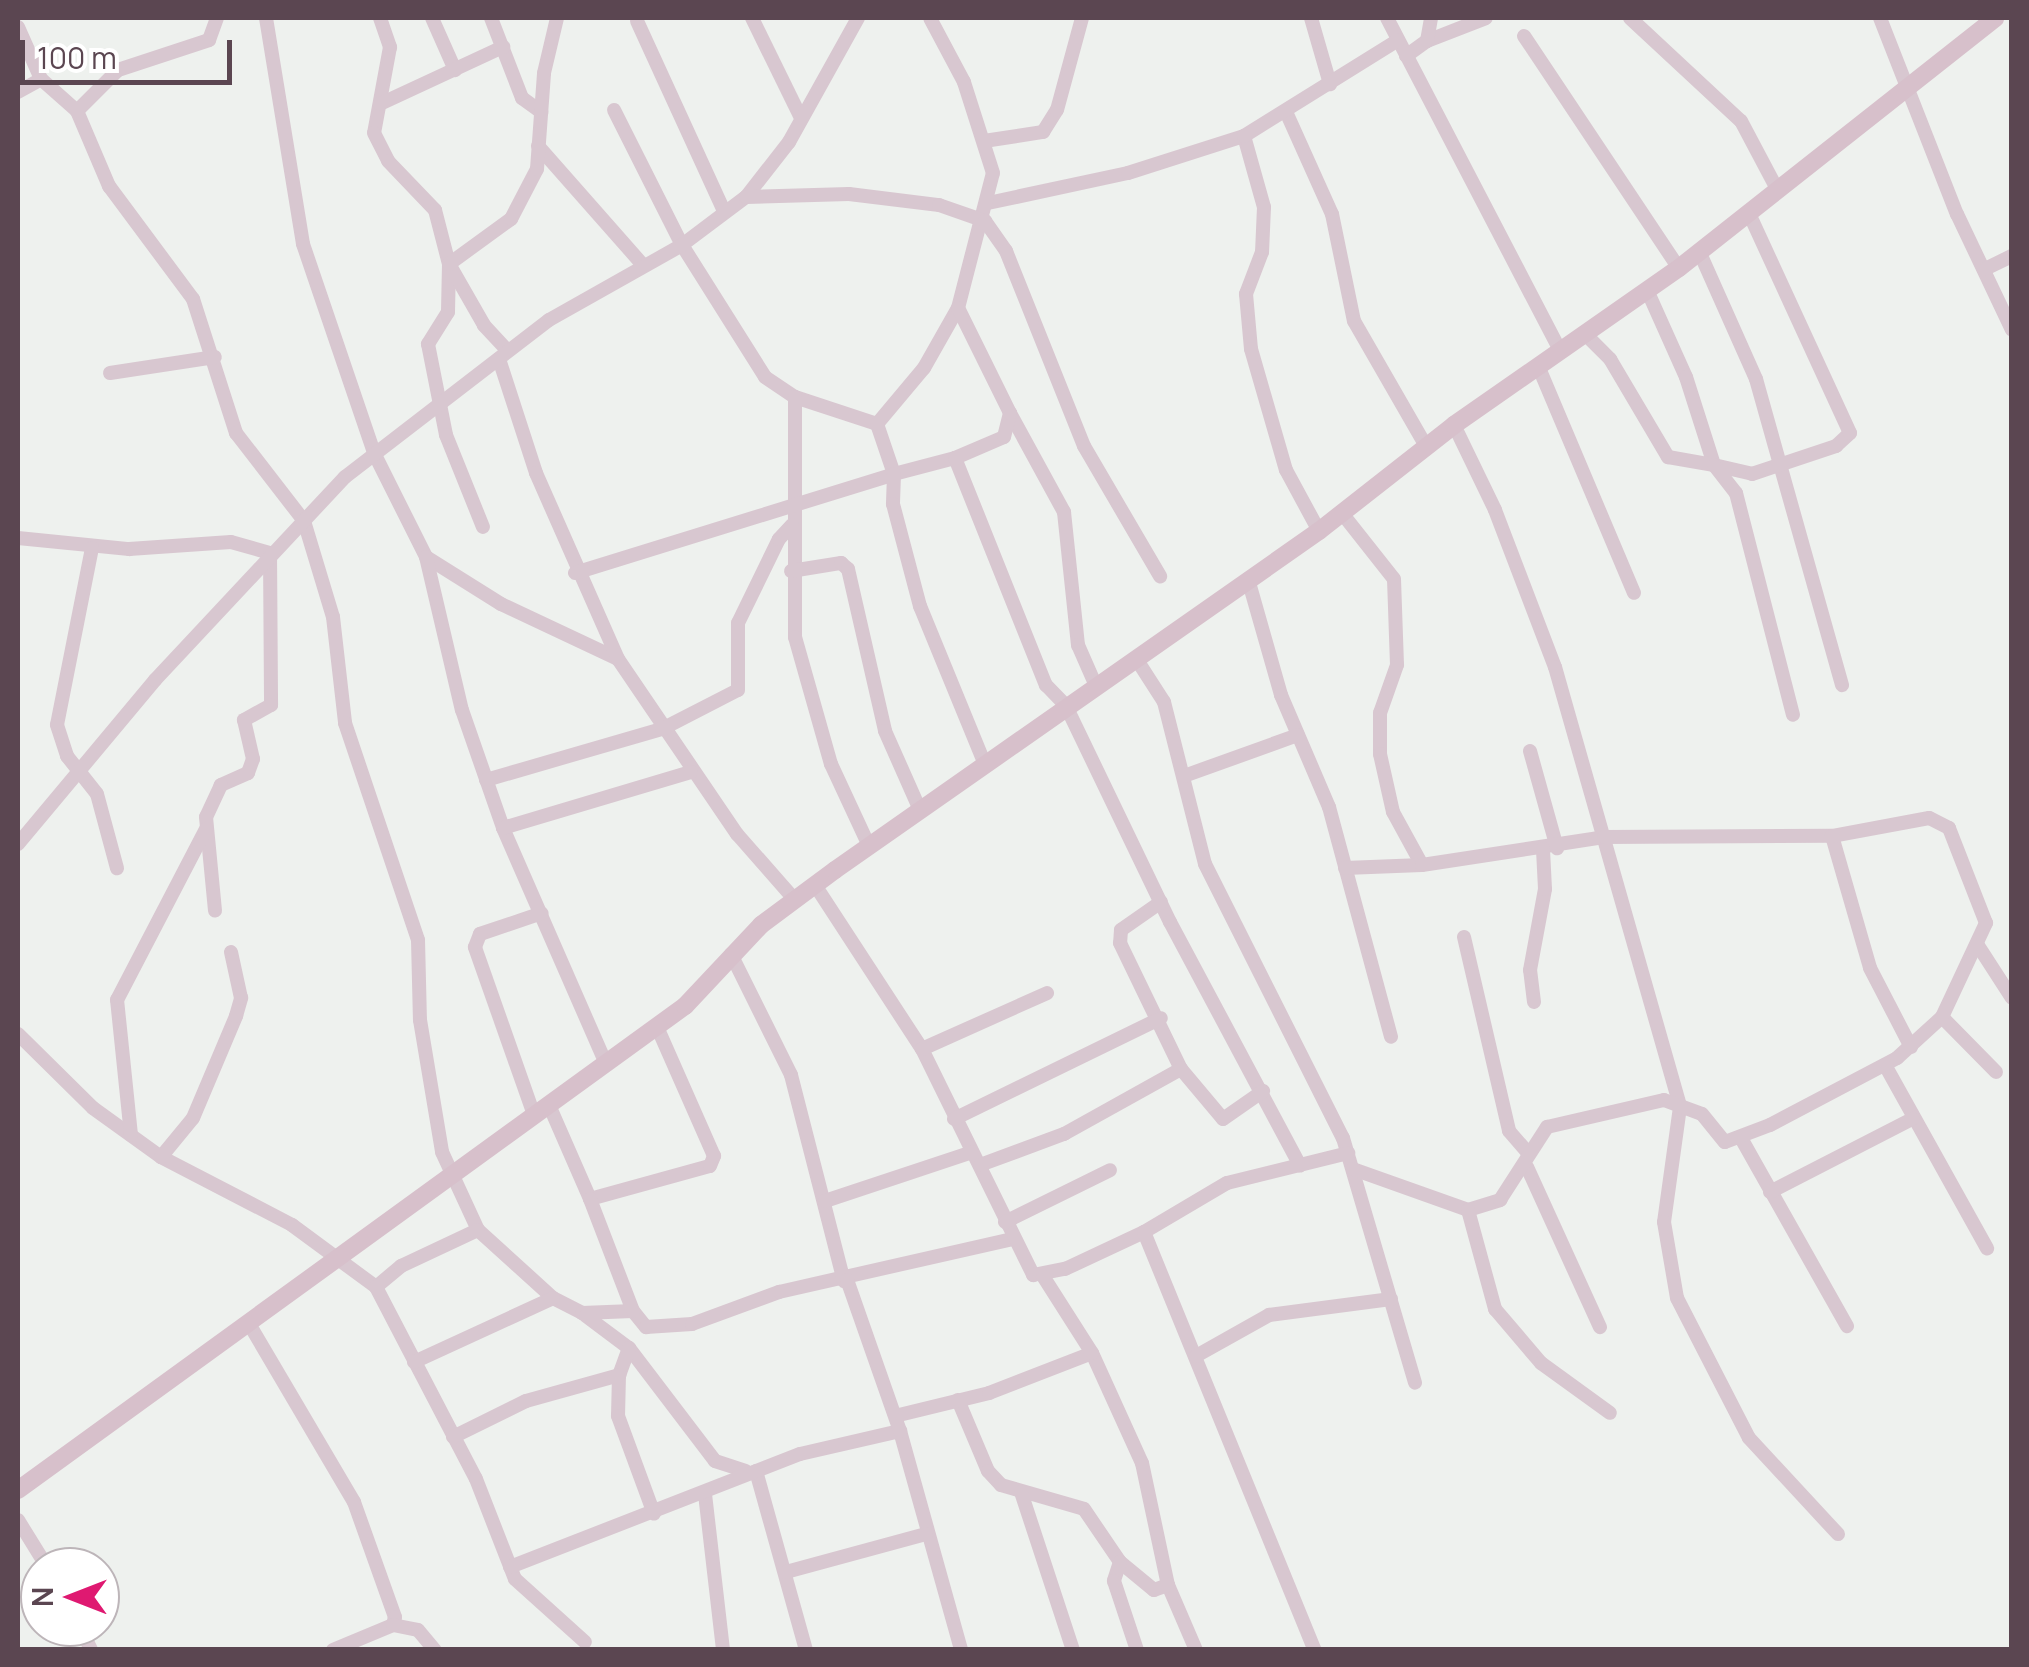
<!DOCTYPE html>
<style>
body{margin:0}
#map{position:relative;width:2029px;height:1667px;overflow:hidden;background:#eef1ee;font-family:Manrope,sans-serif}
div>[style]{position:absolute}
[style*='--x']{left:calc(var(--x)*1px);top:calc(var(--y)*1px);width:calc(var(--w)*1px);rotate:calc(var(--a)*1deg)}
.street>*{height:14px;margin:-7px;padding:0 7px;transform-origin:7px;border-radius:7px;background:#d8c7d0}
.secondary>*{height:18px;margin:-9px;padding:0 9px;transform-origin:9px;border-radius:9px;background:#d7c0cb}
span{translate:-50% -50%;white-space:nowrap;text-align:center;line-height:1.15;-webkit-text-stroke:8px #fff;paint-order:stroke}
.frame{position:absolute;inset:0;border:20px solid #5b4651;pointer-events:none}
.north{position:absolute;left:20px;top:1547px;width:100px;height:100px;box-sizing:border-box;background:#fff;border:2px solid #bdb5b9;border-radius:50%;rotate:270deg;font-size:28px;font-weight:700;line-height:40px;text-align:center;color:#5b4651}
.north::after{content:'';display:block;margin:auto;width:35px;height:45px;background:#df1971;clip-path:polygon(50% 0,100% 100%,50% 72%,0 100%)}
.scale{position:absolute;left:20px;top:40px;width:212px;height:45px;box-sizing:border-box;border:5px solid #5b4651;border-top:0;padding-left:12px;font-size:30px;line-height:35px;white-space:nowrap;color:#5b4651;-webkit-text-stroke:8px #fff;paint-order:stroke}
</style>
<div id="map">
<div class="street">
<i style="--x:266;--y:18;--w:229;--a:80.7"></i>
<i style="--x:303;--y:244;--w:221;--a:71.2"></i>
<i style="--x:374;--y:453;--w:116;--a:63.4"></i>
<i style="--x:426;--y:557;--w:89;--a:32.1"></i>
<i style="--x:501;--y:604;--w:129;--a:25.2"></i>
<i style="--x:618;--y:659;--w:212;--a:55.8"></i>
<i style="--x:737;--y:834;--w:88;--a:48.7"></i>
<i style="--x:380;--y:18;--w:31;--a:71"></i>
<i style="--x:390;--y:47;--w:87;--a:100.5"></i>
<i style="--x:374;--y:133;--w:31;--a:63"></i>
<i style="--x:388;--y:161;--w:68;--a:46.2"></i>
<i style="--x:435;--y:210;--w:56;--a:75.5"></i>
<i style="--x:449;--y:264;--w:48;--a:91.2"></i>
<i style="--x:448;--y:312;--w:38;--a:122"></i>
<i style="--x:428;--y:344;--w:93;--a:78.8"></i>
<i style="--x:446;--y:435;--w:99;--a:68.1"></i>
<i style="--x:432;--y:18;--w:57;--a:66.1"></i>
<i style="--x:491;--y:18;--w:86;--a:68.8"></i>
<i style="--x:522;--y:98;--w:24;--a:36"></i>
<i style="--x:752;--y:18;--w:111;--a:63.9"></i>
<i style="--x:1311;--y:18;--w:69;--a:73.9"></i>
<i style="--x:1387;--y:18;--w:375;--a:62.5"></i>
<i style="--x:1630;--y:18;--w:151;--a:42.9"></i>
<i style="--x:1741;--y:121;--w:77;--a:62.1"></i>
<i style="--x:1880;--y:18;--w:211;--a:68.6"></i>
<i style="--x:1957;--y:214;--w:128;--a:64.6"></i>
<i style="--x:637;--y:21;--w:207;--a:65.4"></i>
<i style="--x:18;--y:27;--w:57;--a:66.1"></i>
<i style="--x:41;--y:79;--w:48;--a:41.6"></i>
<i style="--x:77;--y:111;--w:82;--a:66.9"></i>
<i style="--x:109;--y:186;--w:141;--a:53.4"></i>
<i style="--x:193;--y:299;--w:141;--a:72.2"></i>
<i style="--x:236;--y:433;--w:111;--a:52.3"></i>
<i style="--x:304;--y:521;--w:100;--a:73.2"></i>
<i style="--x:333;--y:617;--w:107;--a:83.5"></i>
<i style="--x:345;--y:723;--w:229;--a:71.4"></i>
<i style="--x:418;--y:940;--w:80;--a:88.6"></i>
<i style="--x:420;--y:1020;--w:134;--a:80.5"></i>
<i style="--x:442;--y:1152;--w:86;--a:65.2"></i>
<i style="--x:478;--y:1230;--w:101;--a:42.2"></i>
<i style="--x:553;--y:1298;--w:33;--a:27"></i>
<i style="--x:582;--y:1313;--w:51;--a:-2.2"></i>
<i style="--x:633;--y:1311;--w:21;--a:51"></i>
<i style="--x:646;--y:1327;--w:46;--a:-3.7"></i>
<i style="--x:692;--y:1324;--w:93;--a:-20.2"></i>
<i style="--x:779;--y:1292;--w:239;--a:-12.8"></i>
<i style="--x:1524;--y:36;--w:279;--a:56.3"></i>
<i style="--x:1427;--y:41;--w:63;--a:-21.3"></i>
<i style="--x:1406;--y:56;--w:26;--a:-36"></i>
<i style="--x:1427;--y:41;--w:23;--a:-80"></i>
<i style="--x:18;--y:92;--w:26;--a:-29"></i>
<i style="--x:380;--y:104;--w:136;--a:-24.9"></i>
<i style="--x:614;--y:110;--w:151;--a:63.3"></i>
<i style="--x:682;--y:245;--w:156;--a:57.8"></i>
<i style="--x:765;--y:377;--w:36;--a:34"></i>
<i style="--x:795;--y:397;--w:86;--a:18.2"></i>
<i style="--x:877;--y:424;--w:53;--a:71.2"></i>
<i style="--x:894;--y:474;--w:63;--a:-14.7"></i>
<i style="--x:955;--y:458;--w:245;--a:68.2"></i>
<i style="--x:1046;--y:685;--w:29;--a:46"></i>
<i style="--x:1066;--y:706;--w:240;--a:64.3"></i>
<i style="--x:1170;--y:922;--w:276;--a:61.9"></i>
<i style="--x:77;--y:111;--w:58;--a:-45"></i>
<i style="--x:118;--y:70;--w:96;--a:-18.2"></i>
<i style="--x:209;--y:40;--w:23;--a:-70"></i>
<i style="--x:1287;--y:114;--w:110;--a:65.8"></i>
<i style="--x:1332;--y:214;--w:109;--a:78.4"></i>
<i style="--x:1354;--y:321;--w:144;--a:60.1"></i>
<i style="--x:1244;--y:136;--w:74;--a:74.3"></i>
<i style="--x:1264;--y:207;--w:45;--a:92.5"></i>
<i style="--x:1262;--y:252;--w:45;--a:110.9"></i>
<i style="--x:1246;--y:294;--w:55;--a:84.8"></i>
<i style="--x:1251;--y:349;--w:126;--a:73.9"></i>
<i style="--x:1286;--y:470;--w:69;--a:61.6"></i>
<i style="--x:984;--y:141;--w:60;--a:-8.7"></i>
<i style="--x:1043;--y:132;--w:26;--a:-58"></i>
<i style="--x:1057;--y:110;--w:95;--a:-74.8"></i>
<i style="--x:538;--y:146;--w:159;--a:48.6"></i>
<i style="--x:746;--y:197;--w:70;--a:-52"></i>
<i style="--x:789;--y:142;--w:142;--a:-60.9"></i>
<i style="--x:988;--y:203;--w:143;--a:-12.1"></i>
<i style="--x:1128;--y:173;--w:122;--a:-17.7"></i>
<i style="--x:1244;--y:136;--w:181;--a:-31.9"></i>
<i style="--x:1699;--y:251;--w:140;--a:66"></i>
<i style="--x:1756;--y:379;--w:318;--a:74.3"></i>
<i style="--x:1985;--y:269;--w:30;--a:-26"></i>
<i style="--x:1647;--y:290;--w:95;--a:65.9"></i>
<i style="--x:1686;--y:377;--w:92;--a:72.3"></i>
<i style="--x:1714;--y:465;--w:39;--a:13"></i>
<i style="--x:1752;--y:474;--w:89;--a:-18.4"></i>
<i style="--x:1836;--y:446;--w:19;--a:-43"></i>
<i style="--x:1850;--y:433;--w:242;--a:-114.7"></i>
<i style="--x:1584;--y:333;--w:37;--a:45"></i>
<i style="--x:1610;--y:359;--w:114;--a:59.4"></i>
<i style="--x:1668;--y:457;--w:47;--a:9.9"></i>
<i style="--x:1714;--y:465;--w:36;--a:52"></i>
<i style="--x:1736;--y:493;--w:229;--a:75.6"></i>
<i style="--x:507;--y:350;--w:34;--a:-133"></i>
<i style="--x:484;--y:325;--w:70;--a:-119.8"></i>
<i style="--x:449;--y:264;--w:77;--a:-36"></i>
<i style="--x:511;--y:219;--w:56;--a:-62.5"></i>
<i style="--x:537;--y:169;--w:96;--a:-85.8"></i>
<i style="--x:544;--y:73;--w:57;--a:-76.7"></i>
<i style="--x:499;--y:359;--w:120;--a:72"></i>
<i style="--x:536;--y:473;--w:203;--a:66.2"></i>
<i style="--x:1539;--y:368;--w:244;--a:67.1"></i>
<i style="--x:110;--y:373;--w:106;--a:-8.7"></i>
<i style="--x:795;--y:397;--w:240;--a:90"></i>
<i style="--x:795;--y:637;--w:132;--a:74.2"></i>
<i style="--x:831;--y:764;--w:90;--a:65.1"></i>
<i style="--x:1010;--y:413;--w:113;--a:61.4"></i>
<i style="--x:1064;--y:512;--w:134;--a:84"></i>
<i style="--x:1078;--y:645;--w:45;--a:66.3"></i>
<i style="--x:877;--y:424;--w:73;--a:-50"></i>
<i style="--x:924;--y:368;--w:69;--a:-60.5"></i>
<i style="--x:958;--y:308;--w:139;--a:-75.5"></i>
<i style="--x:993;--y:173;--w:96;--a:-107.7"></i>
<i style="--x:964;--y:82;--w:72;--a:-118"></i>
<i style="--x:1454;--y:425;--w:94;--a:64.2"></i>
<i style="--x:1495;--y:510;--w:168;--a:69.1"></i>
<i style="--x:1555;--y:667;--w:457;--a:74.1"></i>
<i style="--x:1680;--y:1107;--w:116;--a:97.9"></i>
<i style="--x:1664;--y:1222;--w:77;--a:80.3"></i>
<i style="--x:1677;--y:1298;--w:157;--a:62.8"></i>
<i style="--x:1749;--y:1438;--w:131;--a:47.2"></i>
<i style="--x:955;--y:458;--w:53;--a:-23.2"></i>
<i style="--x:1004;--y:437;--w:25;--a:-76"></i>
<i style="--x:1010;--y:413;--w:117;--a:-116.3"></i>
<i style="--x:1341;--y:512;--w:85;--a:51.7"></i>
<i style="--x:1394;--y:579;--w:86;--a:88"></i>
<i style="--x:1397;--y:665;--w:51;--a:109.5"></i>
<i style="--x:1380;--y:713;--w:41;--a:90"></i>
<i style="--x:1380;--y:754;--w:59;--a:77.4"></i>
<i style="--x:1393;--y:812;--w:60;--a:61.3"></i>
<i style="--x:18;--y:538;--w:112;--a:5.7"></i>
<i style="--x:129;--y:549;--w:102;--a:-3.9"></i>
<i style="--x:231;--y:542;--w:41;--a:15.8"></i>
<i style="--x:270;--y:553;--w:152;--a:89.6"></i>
<i style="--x:271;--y:705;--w:31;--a:151"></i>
<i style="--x:244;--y:720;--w:40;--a:77"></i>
<i style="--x:253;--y:759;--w:15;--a:110"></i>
<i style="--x:248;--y:773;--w:30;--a:156"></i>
<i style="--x:221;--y:785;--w:35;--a:115"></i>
<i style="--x:206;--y:817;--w:94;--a:84.5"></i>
<i style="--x:92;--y:548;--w:180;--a:101.2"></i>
<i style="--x:57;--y:725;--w:33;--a:72"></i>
<i style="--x:67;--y:756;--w:48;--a:51.7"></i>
<i style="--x:97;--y:794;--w:77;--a:74.9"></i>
<i style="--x:426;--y:557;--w:157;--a:76.8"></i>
<i style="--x:462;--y:710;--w:125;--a:70.8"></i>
<i style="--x:503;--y:828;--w:255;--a:66.4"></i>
<i style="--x:791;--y:571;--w:51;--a:-9.1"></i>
<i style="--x:841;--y:563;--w:9;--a:41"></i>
<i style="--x:848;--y:569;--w:166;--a:77.1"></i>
<i style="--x:885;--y:731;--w:86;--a:66.1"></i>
<i style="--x:575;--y:573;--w:334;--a:-17.2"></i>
<i style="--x:894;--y:474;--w:30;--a:92"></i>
<i style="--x:893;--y:504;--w:106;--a:75.2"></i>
<i style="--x:920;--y:606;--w:169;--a:67.7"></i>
<i style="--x:1248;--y:579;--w:121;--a:74.1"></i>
<i style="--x:1281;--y:695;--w:122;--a:66.8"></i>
<i style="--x:1329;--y:807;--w:238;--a:74.9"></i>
<i style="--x:1137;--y:660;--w:50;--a:57.3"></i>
<i style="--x:1164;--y:702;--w:167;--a:75.8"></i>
<i style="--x:1205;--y:864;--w:307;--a:63.3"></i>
<i style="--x:1343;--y:1138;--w:255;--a:73.6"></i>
<i style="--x:1530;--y:751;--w:101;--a:74.4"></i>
<i style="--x:1184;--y:776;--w:121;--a:-19.8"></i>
<i style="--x:486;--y:780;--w:183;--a:-16.2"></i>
<i style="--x:662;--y:729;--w:85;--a:-27.2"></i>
<i style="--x:738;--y:690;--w:67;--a:-90"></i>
<i style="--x:738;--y:623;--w:93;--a:-64"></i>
<i style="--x:779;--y:539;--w:19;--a:-47"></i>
<i style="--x:503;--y:828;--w:196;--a:-16.6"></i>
<i style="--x:18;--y:844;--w:214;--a:-50.1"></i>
<i style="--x:155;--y:680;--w:278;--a:-46.9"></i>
<i style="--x:345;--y:477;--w:257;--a:-37.6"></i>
<i style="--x:549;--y:320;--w:153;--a:-29.4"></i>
<i style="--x:682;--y:245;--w:80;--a:-36.9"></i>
<i style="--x:746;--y:197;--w:103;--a:-1.7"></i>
<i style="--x:849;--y:194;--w:91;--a:7"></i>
<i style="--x:939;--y:205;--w:49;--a:19.2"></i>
<i style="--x:985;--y:221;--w:37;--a:55"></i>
<i style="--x:1006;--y:251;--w:210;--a:68.2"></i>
<i style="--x:1084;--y:446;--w:151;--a:59.7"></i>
<i style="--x:1345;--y:868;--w:77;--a:-2.2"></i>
<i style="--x:1422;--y:865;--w:184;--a:-8.7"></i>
<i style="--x:1604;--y:837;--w:228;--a:-0.3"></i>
<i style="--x:1832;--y:836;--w:137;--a:73.9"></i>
<i style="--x:1870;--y:968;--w:89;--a:62.6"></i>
<i style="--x:815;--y:885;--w:196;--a:56.9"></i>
<i style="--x:922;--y:1049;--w:252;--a:63.8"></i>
<i style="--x:1033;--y:1275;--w:33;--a:-11"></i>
<i style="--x:1065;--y:1269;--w:87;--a:-25.1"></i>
<i style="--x:1144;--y:1232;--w:96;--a:-30.6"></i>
<i style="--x:1227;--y:1183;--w:125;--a:-13.9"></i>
<i style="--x:1161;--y:902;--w:49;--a:145"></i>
<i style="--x:1121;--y:930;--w:13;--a:94"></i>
<i style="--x:1120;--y:943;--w:140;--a:64.2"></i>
<i style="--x:1181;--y:1069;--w:65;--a:50"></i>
<i style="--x:1223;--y:1119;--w:49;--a:-35"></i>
<i style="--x:1464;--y:937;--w:199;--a:76.9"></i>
<i style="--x:1509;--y:1131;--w:28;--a:49"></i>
<i style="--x:1977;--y:944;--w:64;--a:57.1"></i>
<i style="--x:731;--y:954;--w:135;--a:63.6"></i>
<i style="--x:791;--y:1075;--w:213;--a:75.6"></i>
<i style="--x:1534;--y:1002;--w:32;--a:-97"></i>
<i style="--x:1530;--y:970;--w:82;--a:-79.5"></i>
<i style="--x:1545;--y:889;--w:40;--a:-92.9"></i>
<i style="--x:1942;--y:1017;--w:77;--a:45.5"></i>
<i style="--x:18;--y:1034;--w:105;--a:44.6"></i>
<i style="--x:93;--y:1108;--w:84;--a:35.8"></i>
<i style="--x:161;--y:1157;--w:148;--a:27.4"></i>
<i style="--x:292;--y:1225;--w:104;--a:36.4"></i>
<i style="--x:376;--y:1287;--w:216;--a:62.5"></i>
<i style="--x:476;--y:1479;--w:107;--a:68.7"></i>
<i style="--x:515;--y:1579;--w:94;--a:42"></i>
<i style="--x:922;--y:1049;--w:137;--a:-24.1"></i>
<i style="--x:1885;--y:1065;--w:210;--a:60.9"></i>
<i style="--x:549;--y:1105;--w:103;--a:66.4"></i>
<i style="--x:590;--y:1199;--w:124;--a:-15.4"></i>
<i style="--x:710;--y:1166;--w:11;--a:-68"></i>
<i style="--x:714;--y:1156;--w:141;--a:-113.8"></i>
<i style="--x:534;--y:1115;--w:178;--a:-109.4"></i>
<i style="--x:475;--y:947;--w:14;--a:-69"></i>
<i style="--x:480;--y:934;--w:65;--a:-18.7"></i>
<i style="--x:954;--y:1119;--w:230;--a:-26"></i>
<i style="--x:131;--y:1135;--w:136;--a:-95.9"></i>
<i style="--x:117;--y:1000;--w:193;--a:-62.5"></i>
<i style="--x:1741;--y:1138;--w:216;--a:60.6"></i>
<i style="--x:161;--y:1157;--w:50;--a:-50.6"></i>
<i style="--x:193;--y:1118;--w:111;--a:-67.1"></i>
<i style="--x:236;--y:1016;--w:19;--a:-74"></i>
<i style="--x:241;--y:998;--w:47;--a:-102.3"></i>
<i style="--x:980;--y:1165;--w:90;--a:-20.3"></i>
<i style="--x:1064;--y:1134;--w:134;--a:-29.1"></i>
<i style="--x:1527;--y:1167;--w:176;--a:65.5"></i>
<i style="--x:1353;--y:1169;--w:122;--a:19.6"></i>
<i style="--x:1468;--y:1210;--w:34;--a:-17"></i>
<i style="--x:1500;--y:1200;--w:87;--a:-57.2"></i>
<i style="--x:1547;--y:1127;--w:120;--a:-13"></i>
<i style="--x:1664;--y:1100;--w:40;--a:20.2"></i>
<i style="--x:1702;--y:1114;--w:36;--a:51"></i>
<i style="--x:1725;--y:1142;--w:48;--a:-20.7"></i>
<i style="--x:1770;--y:1125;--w:144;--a:-27.8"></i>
<i style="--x:1897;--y:1058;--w:61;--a:-42.3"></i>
<i style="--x:1942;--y:1017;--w:104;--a:-64.9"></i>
<i style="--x:1986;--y:923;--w:102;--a:-111.3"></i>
<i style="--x:1949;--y:828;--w:22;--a:-153"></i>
<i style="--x:1929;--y:818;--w:99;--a:169.5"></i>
<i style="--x:1770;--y:1192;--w:160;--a:-27.2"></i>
<i style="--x:590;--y:1199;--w:120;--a:69"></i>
<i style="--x:825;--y:1201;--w:155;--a:-18.4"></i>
<i style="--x:1468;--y:1210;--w:103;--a:74.7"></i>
<i style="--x:1495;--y:1309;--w:71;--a:49.6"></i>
<i style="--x:1541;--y:1363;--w:85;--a:35.9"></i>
<i style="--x:1005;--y:1222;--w:117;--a:-26.3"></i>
<i style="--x:1144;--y:1232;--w:452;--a:67.8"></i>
<i style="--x:376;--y:1287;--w:33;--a:-40"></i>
<i style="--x:401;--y:1266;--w:85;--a:-25.1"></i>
<i style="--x:586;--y:1316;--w:54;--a:36.7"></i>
<i style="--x:629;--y:1348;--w:142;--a:52.7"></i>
<i style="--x:715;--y:1461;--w:32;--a:18"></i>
<i style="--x:248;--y:1322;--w:209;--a:59.5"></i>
<i style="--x:354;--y:1502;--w:122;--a:70.4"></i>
<i style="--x:395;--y:1617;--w:8;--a:104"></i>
<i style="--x:393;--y:1625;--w:65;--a:157.4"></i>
<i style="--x:629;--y:1348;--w:29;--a:110"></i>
<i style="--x:619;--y:1375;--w:41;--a:91.4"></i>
<i style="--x:618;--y:1416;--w:104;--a:69.8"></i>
<i style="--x:1092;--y:1353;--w:121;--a:65.6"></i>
<i style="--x:1142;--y:1463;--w:125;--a:78"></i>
<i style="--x:1168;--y:1585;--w:71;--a:66.7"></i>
<i style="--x:1196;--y:1356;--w:84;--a:-29.3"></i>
<i style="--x:1269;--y:1315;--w:123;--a:-7.5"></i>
<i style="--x:414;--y:1362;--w:153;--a:-24.7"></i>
<i style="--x:958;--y:1400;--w:77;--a:67.1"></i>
<i style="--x:988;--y:1471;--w:19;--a:47"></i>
<i style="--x:1001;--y:1485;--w:86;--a:16.1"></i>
<i style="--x:1084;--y:1509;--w:64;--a:55.8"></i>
<i style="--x:1120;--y:1562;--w:44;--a:39.5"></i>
<i style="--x:1154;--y:1590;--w:15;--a:-20"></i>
<i style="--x:899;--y:1415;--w:93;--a:-13.7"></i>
<i style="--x:989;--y:1393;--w:110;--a:-21.2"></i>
<i style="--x:1092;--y:1353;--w:91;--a:-122.5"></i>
<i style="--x:900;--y:1431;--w:227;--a:74.4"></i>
<i style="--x:453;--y:1437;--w:81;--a:-26.3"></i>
<i style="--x:526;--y:1401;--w:97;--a:-15.6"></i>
<i style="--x:756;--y:1471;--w:186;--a:74.4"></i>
<i style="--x:1021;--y:1492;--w:166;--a:71.8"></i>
<i style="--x:705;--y:1494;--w:157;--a:83.4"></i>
<i style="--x:18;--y:1520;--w:55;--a:58.3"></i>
<i style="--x:1120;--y:1562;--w:20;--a:108"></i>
<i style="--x:1114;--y:1581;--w:73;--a:71.6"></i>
<i style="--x:510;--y:1567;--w:311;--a:-21.3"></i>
<i style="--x:800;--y:1454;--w:103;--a:-13"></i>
<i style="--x:900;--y:1431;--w:160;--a:-109.3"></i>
<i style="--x:786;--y:1572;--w:145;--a:-15.2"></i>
<i style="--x:393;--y:1625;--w:25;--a:11"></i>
<i style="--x:418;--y:1630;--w:26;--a:50"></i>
<i style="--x:80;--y:1627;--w:25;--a:64"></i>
</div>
<div class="secondary">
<i style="--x:18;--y:1490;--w:824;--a:-35.97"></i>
<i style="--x:685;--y:1006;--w:111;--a:-46.8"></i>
<i style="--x:761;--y:925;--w:92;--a:-36.6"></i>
<i style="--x:835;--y:870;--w:591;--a:-35.01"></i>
<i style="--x:1319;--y:531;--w:172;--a:-38.1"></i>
<i style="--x:1454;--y:425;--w:274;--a:-34.9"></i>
<i style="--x:1679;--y:268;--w:403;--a:-38.3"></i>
</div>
<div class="frame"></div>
<div class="north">N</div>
<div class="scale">100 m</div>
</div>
